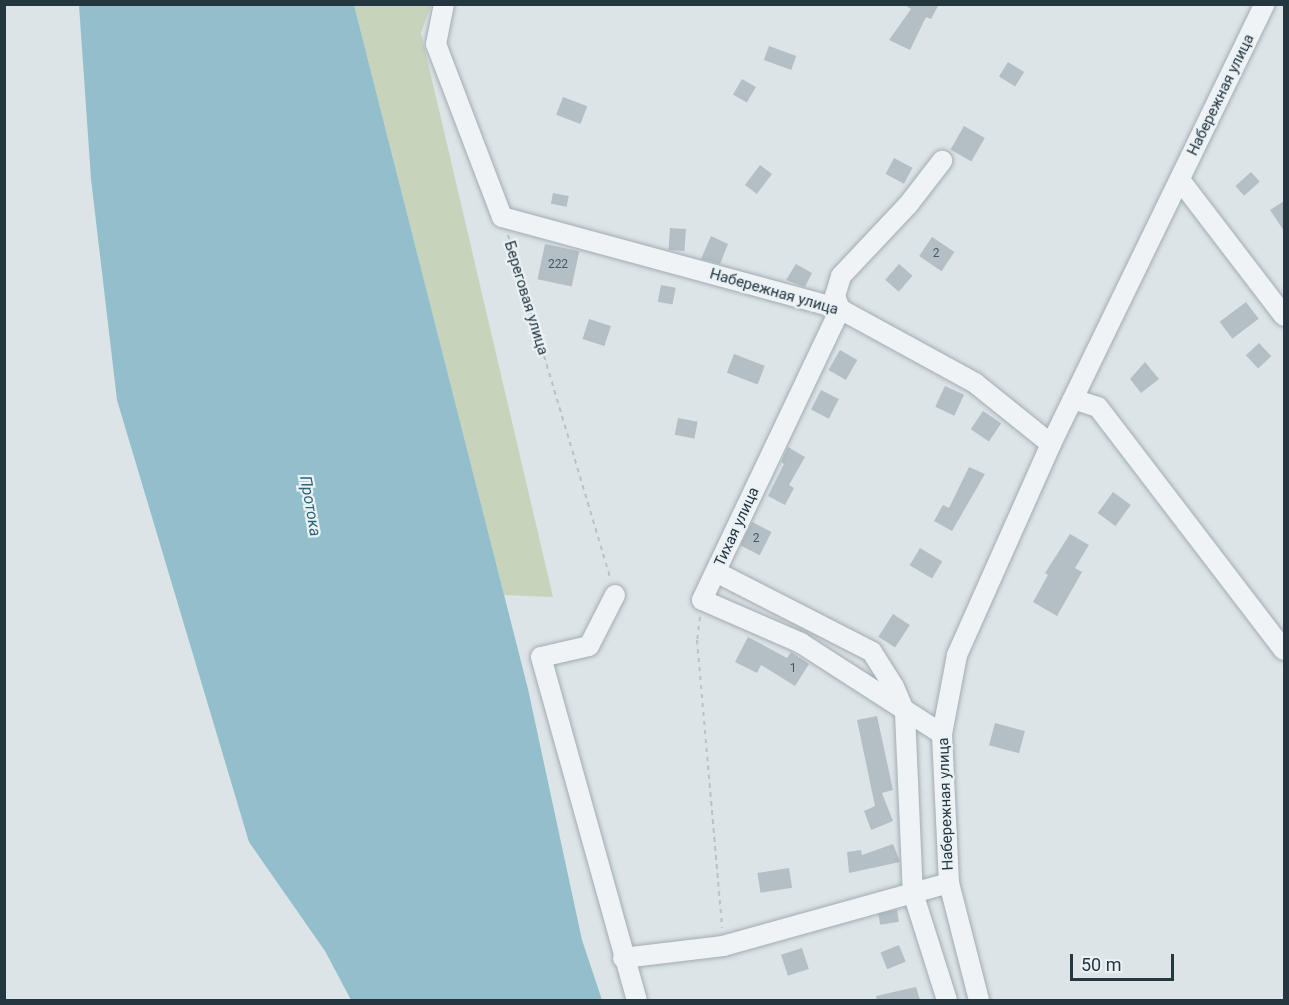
<!DOCTYPE html>
<meta charset="utf-8">
<style>
body{margin:0}
#map{position:relative;width:1289px;height:1005px;overflow:hidden;background:#dce4e8;font-family:Roboto,sans-serif}
div>[style]{position:absolute}
[style*='--x']{left:calc(var(--x)*1px);top:calc(var(--y)*1px);width:calc(var(--w)*1px);rotate:calc(var(--a)*1deg)}
.green>*{inset:0;background:#c8d3bc}
.water>*{inset:0;background:#93bfcc}
.building>*{inset:0;background:#b3bfc5;transform-origin:0 0}
.path>*{height:2px;margin-top:-1px;transform-origin:0;background:repeating-linear-gradient(90deg,#bac2c7 0 4.5px,transparent 0 9px)}
.roads{filter:drop-shadow(0 0 2px #a1acb2) drop-shadow(0 0 2px #a1acb2)}
.minor>*{height:20px;margin:-10px;padding:0 10px;transform-origin:10px;border-radius:10px;background:#eff3f6}
span{translate:-50% -50%;white-space:nowrap;text-align:center;line-height:1.15;-webkit-text-stroke:4.5px #ebf2f5;paint-order:stroke}
.number-label{font-size:12px;color:#485861}
.number-label span{-webkit-text-stroke-width:0}
.street-label{font-size:15px;color:#243640}
.water-label{font-size:16px;color:#2a6377;font-style:italic}
.frame{position:absolute;inset:0;border:6px solid #243640;pointer-events:none}
.scale{position:absolute;left:1070px;top:954px;width:104px;height:27px;box-sizing:border-box;border:3px solid #243640;border-top:0;padding-left:8px;font-size:18px;line-height:21px;white-space:nowrap;color:#243640;-webkit-text-stroke:4px #ebf2f5;paint-order:stroke}
</style>
<div id="map">
<div class="green">
<i style="clip-path:polygon(354px 5px,431px 5px,421px 33px,553px 597px,504px 595px)"></i>
</div>
<div class="water">
<i style="clip-path:polygon(79px 5px,354px 5px,528px 689px,582px 940px,602px 1000px,351px 1000px,325px 951px,249px 842px,117px 400px,91px 179px)"></i>
</div>
<div class="building">
<i style="clip-path:polygon(903px 4px,939px 4px,931px 19px,926px 17px,910px 50px,889px 40px,911px 9px)"></i>
<i style="left:769px;top:46px;width:29px;height:15px;rotate:20deg"></i>
<i style="left:1008px;top:62px;width:19px;height:17px;rotate:32deg"></i>
<i style="left:742px;top:79px;width:16px;height:18px;rotate:30deg"></i>
<i style="left:563px;top:97px;width:26px;height:19px;rotate:21deg"></i>
<i style="left:964px;top:126px;width:24px;height:27px;rotate:30deg"></i>
<i style="left:894px;top:158px;width:21px;height:18px;rotate:28deg"></i>
<i style="left:760px;top:165px;width:15px;height:25px;rotate:37deg"></i>
<i style="left:1251px;top:172px;width:13px;height:21px;rotate:48deg"></i>
<i style="left:553px;top:193px;width:16px;height:11px;rotate:11deg"></i>
<i style="clip-path:polygon(1284px 201px,1284px 231px,1270px 210px)"></i>
<i style="left:670px;top:228px;width:16px;height:22px;rotate:4deg"></i>
<i style="clip-path:polygon(711px 236px,728px 244px,720px 264px,701px 259px)"></i>
<i style="left:932px;top:237px;width:27px;height:23px;rotate:34deg"></i>
<i style="left:545px;top:244px;width:35px;height:36px;rotate:12deg"></i>
<i style="clip-path:polygon(796px 264px,812px 273px,805px 287px,786px 280px)"></i>
<i style="left:899px;top:264px;width:18px;height:21px;rotate:41deg"></i>
<i style="left:661px;top:285px;width:15px;height:17px;rotate:11deg"></i>
<i style="left:1246px;top:302px;width:21px;height:33px;rotate:53deg"></i>
<i style="left:589px;top:319px;width:23px;height:21px;rotate:18deg"></i>
<i style="left:1259px;top:343px;width:18px;height:18px;rotate:47deg"></i>
<i style="left:840px;top:350px;width:20px;height:23px;rotate:30deg"></i>
<i style="left:734px;top:354px;width:33px;height:20px;rotate:21deg"></i>
<i style="clip-path:polygon(1145px 362px,1159px 379px,1141px 393px,1130px 379px)"></i>
<i style="left:945px;top:386px;width:21px;height:23px;rotate:25deg"></i>
<i style="left:821px;top:390px;width:20px;height:22px;rotate:27deg"></i>
<i style="left:983px;top:411px;width:22px;height:22px;rotate:34deg"></i>
<i style="left:678px;top:418px;width:20px;height:17px;rotate:11deg"></i>
<i style="clip-path:polygon(788px 447px,805px 457px,789px 485px,794px 488px,785px 505px,768px 496px,784px 464px,781px 462px)"></i>
<i style="clip-path:polygon(969px 467px,985px 474px,952px 531px,934px 521px,943px 505px,949px 508px)"></i>
<i style="left:1113px;top:492px;width:22px;height:26px;rotate:36deg"></i>
<i style="left:752px;top:522px;width:22px;height:26px;rotate:27deg"></i>
<i style="clip-path:polygon(1070px 534px,1089px 545px,1075px 568px,1082px 572px,1057px 616px,1033px 602px,1048px 575px,1045px 573px)"></i>
<i style="left:920px;top:548px;width:26px;height:20px;rotate:31deg"></i>
<i style="left:893px;top:614px;width:20px;height:27px;rotate:33deg"></i>
<i style="clip-path:polygon(748px 637px,787px 658px,791px 652px,809px 664px,795px 686px,761px 665px,757px 673px,735px 662px)"></i>
<i style="clip-path:polygon(877px 716px,893px 790px,882px 793px,893px 821px,871px 830px,864px 811px,875px 806px,857px 720px)"></i>
<i style="left:995px;top:723px;width:31px;height:23px;rotate:15deg"></i>
<i style="clip-path:polygon(893px 844px,900px 862px,849px 873px,847px 852px,861px 850px,862px 855px)"></i>
<i style="left:789px;top:868px;width:20px;height:32px;rotate:81deg"></i>
<i style="left:897px;top:910px;width:12px;height:19px;rotate:81deg"></i>
<i style="left:899px;top:945px;width:18px;height:20px;rotate:68deg"></i>
<i style="left:802px;top:948px;width:22px;height:22px;rotate:72deg"></i>
<i style="clip-path:polygon(916px 987px,920px 1000px,877px 1000px,876px 996px)"></i>
</div>
<div class="path">
<i style="--x:508;--y:235;--w:360;--a:73.4"></i>
<i style="--x:700;--y:617;--w:23;--a:97"></i>
<i style="--x:697;--y:640;--w:289;--a:85"></i>
</div>
<div class="roads">
<div class="minor">
<i style="--x:444;--y:4;--w:41;--a:101.3"></i>
<i style="--x:436;--y:44;--w:185;--a:69.1"></i>
<i style="--x:502;--y:217;--w:350;--a:15.2"></i>
<i style="--x:840;--y:309;--w:154;--a:28.7"></i>
<i style="--x:975;--y:383;--w:97;--a:38.8"></i>
<i style="--x:1180;--y:180;--w:171;--a:52.6"></i>
<i style="--x:1073;--y:399;--w:26;--a:18"></i>
<i style="--x:1098;--y:407;--w:306;--a:52.6"></i>
<i style="--x:716;--y:572;--w:175;--a:27.1"></i>
<i style="--x:872;--y:652;--w:41;--a:57.8"></i>
<i style="--x:894;--y:687;--w:28;--a:67"></i>
<i style="--x:905;--y:713;--w:180;--a:87.5"></i>
<i style="--x:913;--y:893;--w:112;--a:72.4"></i>
<i style="--x:615;--y:595;--w:57;--a:117"></i>
<i style="--x:589;--y:646;--w:49;--a:167.1"></i>
<i style="--x:541;--y:657;--w:356;--a:74.4"></i>
<i style="--x:942;--y:734;--w:168;--a:-147.2"></i>
<i style="--x:801;--y:643;--w:108;--a:-156.5"></i>
<i style="--x:702;--y:600;--w:322;--a:-64.6"></i>
<i style="--x:840;--y:309;--w:14;--a:-111"></i>
<i style="--x:835;--y:296;--w:21;--a:-73"></i>
<i style="--x:841;--y:276;--w:98;--a:-46.7"></i>
<i style="--x:908;--y:205;--w:56;--a:-52.3"></i>
<i style="--x:623;--y:958;--w:101;--a:-6.8"></i>
<i style="--x:723;--y:946;--w:235;--a:-15.6"></i>
<i style="--x:979;--y:1000;--w:121;--a:-104.4"></i>
<i style="--x:949;--y:883;--w:149;--a:-92.7"></i>
<i style="--x:942;--y:734;--w:80;--a:-79.2"></i>
<i style="--x:957;--y:655;--w:231;--a:-66"></i>
<i style="--x:1051;--y:444;--w:489;--a:-64.1"></i>
</div>
</div>
<div class="number-label">
<span style="left:936px;top:254px">2</span>
<span style="left:558px;top:265px">222</span>
<span style="left:756px;top:539px">2</span>
<span style="left:793px;top:669px">1</span>
</div>
<div class="street-label">
<span style="left:1221px;top:95px;rotate:-64deg">Набережная улица</span>
<span style="left:774px;top:292px;rotate:16deg">Набережная улица</span>
<span style="left:526px;top:298px;rotate:73deg">Береговая улица</span>
<span style="left:737px;top:527px;rotate:-65deg">Тихая улица</span>
<span style="left:946px;top:804px;rotate:-92deg">Набережная улица</span>
</div>
<div class="water-label">
<span style="left:310px;top:506px;rotate:80deg">Протока</span>
</div>
<div class="frame"></div>
<div class="scale">50 m</div>
</div>
